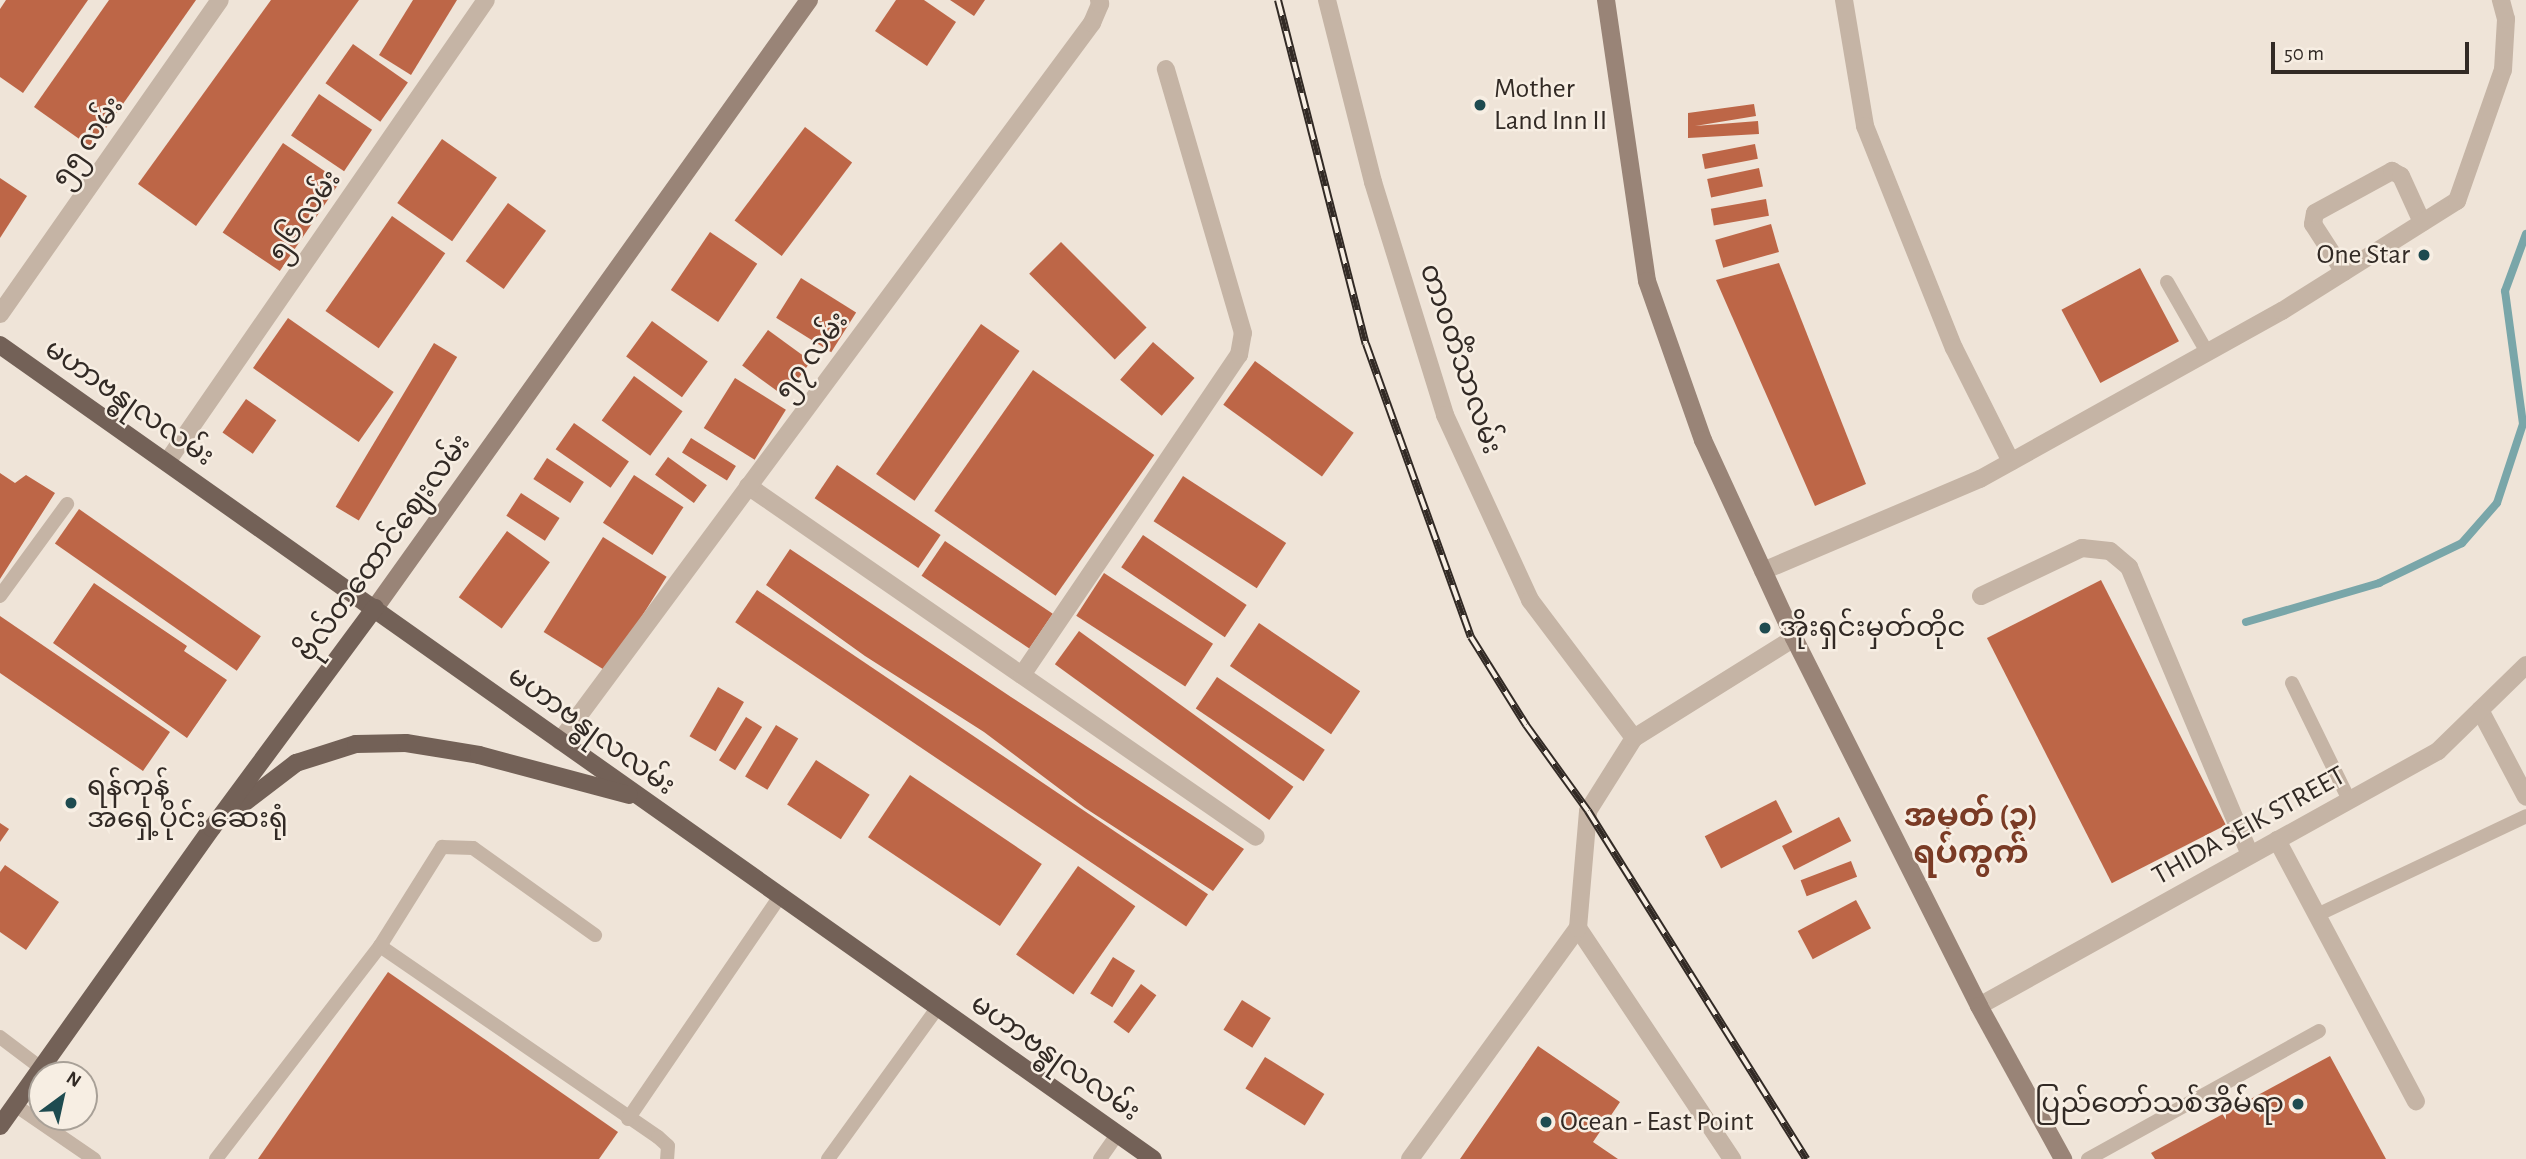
<!DOCTYPE html>
<meta charset="utf-8">
<style>
body{margin:0}
#map{position:relative;width:2526px;height:1159px;overflow:hidden;background:#efe4d8;font-family:"Alegreya Sans","Noto Sans Myanmar",sans-serif}
div>[style]{position:absolute}
[style*='--x']{left:calc(var(--x)*1px);top:calc(var(--y)*1px);width:calc(var(--w)*1px);rotate:calc(var(--a)*1deg)}
.stream>*{height:8px;margin:-4px;padding:0 4px;transform-origin:4px;border-radius:4px;background:#79a6a9}
.building>*{inset:0;background:#bd6647;transform-origin:0 0}
.service>*{height:14px;margin:-7px;padding:0 7px;transform-origin:7px;border-radius:7px;background:#c5b4a5}
.minor>*{height:18px;margin:-9px;padding:0 9px;transform-origin:9px;border-radius:9px;background:#c5b4a5}
.secondary>*{height:18px;margin:-9px;padding:0 9px;transform-origin:9px;border-radius:9px;background:#998477}
.primary>*{height:18px;margin:-9px;padding:0 9px;transform-origin:9px;border-radius:9px;background:#736157}
.rail>*{height:8px;margin-top:-4px;transform-origin:0;background:repeating-linear-gradient(90deg,#f7eee3 0 16px,#322a25 0 32px);box-sizing:border-box;border-block:2px solid #322a25}
.dots>*{width:19px;height:19px;translate:-50% -50%;box-sizing:border-box;border:4px solid #f7eee3;border-radius:50%}
span{translate:-50% -50%;white-space:nowrap;text-align:center;line-height:1.15;-webkit-text-stroke:5px #f7eee3;paint-order:stroke}
.poi-label{font-size:28px;color:#322a25}
.left{translate:0 -50%;text-align:left}
.right{translate:-100% -50%;text-align:right}
.street-label{font-size:28px;color:#322a25}
.quarter-label{font-size:32px;color:#7a3b25;font-weight:700}
.north{position:absolute;left:28px;top:1061px;width:70px;height:70px;box-sizing:border-box;background:#f7eee3;border:2px solid #a8a097;border-radius:50%;rotate:33deg;font-size:19px;font-weight:700;line-height:28px;text-align:center;color:#322a25}
.north::after{content:'';display:block;margin:auto;width:24px;height:32px;background:#1e4b50;clip-path:polygon(50% 0,100% 100%,50% 72%,0 100%)}
.scale{position:absolute;left:2271px;top:42px;width:198px;height:32px;box-sizing:border-box;border:4px solid #322a25;border-top:0;padding-left:9px;font-size:21px;line-height:24px;white-space:nowrap;color:#322a25;-webkit-text-stroke:5px #f7eee3;paint-order:stroke}
</style>
<div id="map">
<div class="stream">
<i style="--x:2246;--y:622;--w:139;--a:-16.3"></i>
<i style="--x:2379;--y:583;--w:92;--a:-25.7"></i>
<i style="--x:2462;--y:543;--w:53;--a:-48.8"></i>
<i style="--x:2497;--y:503;--w:83;--a:-71.8"></i>
<i style="--x:2523;--y:424;--w:134;--a:-97.7"></i>
<i style="--x:2505;--y:291;--w:61;--a:-69.8"></i>
</div>
<div class="building">
<i style="clip-path:polygon(6px 0,88px 0,23px 93px,0 77px,0 9px)"></i>
<i style="clip-path:polygon(109px 0,196px 0,92px 148px,34px 107px)"></i>
<i style="clip-path:polygon(271px 0,359px 0,196px 226px,138px 184px)"></i>
<i style="clip-path:polygon(413px 0,457px 0,411px 75px,379px 55px)"></i>
<i style="clip-path:polygon(896px 0,924px 0,956px 22px,927px 66px,875px 31px)"></i>
<i style="clip-path:polygon(950px 0,985px 0,974px 16px)"></i>
<i style="left:353px;top:44px;width:67px;height:48px;rotate:35deg"></i>
<i style="left:319px;top:94px;width:64px;height:50px;rotate:34deg"></i>
<i style="clip-path:polygon(1754px 104px,1756px 116px,1695px 126px,1758px 121px,1759px 134px,1688px 138px,1688px 113px)"></i>
<i style="left:805px;top:127px;width:59px;height:117px;rotate:37deg"></i>
<i style="left:442px;top:139px;width:67px;height:78px;rotate:35deg"></i>
<i style="left:283px;top:143px;width:69px;height:108px;rotate:34deg"></i>
<i style="left:1755px;top:144px;width:15px;height:54px;rotate:79deg"></i>
<i style="left:1759px;top:168px;width:19px;height:53px;rotate:78deg"></i>
<i style="clip-path:polygon(0 178px,27px 196px,0 238px)"></i>
<i style="left:1766px;top:199px;width:17px;height:56px;rotate:80deg"></i>
<i style="left:508px;top:203px;width:47px;height:72px;rotate:36deg"></i>
<i style="left:392px;top:216px;width:65px;height:116px;rotate:35deg"></i>
<i style="left:1771px;top:224px;width:29px;height:58px;rotate:74deg"></i>
<i style="left:710px;top:232px;width:57px;height:70px;rotate:34deg"></i>
<i style="left:1061px;top:242px;width:121px;height:45px;rotate:45deg"></i>
<i style="clip-path:polygon(1779px 263px,1866px 484px,1815px 506px,1716px 280px)"></i>
<i style="left:2140px;top:268px;width:83px;height:89px;rotate:62deg"></i>
<i style="left:801px;top:278px;width:65px;height:47px;rotate:32deg"></i>
<i style="left:288px;top:318px;width:129px;height:61px;rotate:35deg"></i>
<i style="left:652px;top:321px;width:69px;height:44px;rotate:36deg"></i>
<i style="left:981px;top:324px;width:47px;height:183px;rotate:35deg"></i>
<i style="left:768px;top:330px;width:53px;height:44px;rotate:36deg"></i>
<i style="left:1153px;top:342px;width:55px;height:50px;rotate:41deg"></i>
<i style="left:434px;top:343px;width:27px;height:191px;rotate:31deg"></i>
<i style="left:1255px;top:361px;width:122px;height:54px;rotate:36deg"></i>
<i style="left:1033px;top:370px;width:148px;height:172px;rotate:35deg"></i>
<i style="left:634px;top:376px;width:60px;height:55px;rotate:36deg"></i>
<i style="left:735px;top:378px;width:60px;height:59px;rotate:32deg"></i>
<i style="left:246px;top:399px;width:37px;height:41px;rotate:35deg"></i>
<i style="left:574px;top:423px;width:67px;height:32px;rotate:35deg"></i>
<i style="left:691px;top:438px;width:53px;height:17px;rotate:32deg"></i>
<i style="left:668px;top:457px;width:48px;height:22px;rotate:36deg"></i>
<i style="left:547px;top:458px;width:44px;height:25px;rotate:33deg"></i>
<i style="left:837px;top:465px;width:125px;height:40px;rotate:34deg"></i>
<i style="clip-path:polygon(0 473px,15px 483px,26px 475px,55px 493px,0 579px)"></i>
<i style="left:634px;top:475px;width:59px;height:57px;rotate:33deg"></i>
<i style="left:1183px;top:476px;width:123px;height:54px;rotate:33deg"></i>
<i style="left:521px;top:493px;width:46px;height:27px;rotate:33deg"></i>
<i style="left:79px;top:509px;width:222px;height:42px;rotate:35deg"></i>
<i style="left:507px;top:531px;width:53px;height:82px;rotate:36deg"></i>
<i style="left:1143px;top:535px;width:125px;height:39px;rotate:34deg"></i>
<i style="left:603px;top:537px;width:75px;height:112px;rotate:32deg"></i>
<i style="left:945px;top:541px;width:130px;height:42px;rotate:34deg"></i>
<i style="clip-path:polygon(790px 549px,1011px 697px,1244px 849px,1213px 891px,1085px 808px,984px 732px,865px 656px,766px 585px)"></i>
<i style="left:1104px;top:573px;width:130px;height:51px;rotate:33deg"></i>
<i style="left:2101px;top:580px;width:275px;height:128px;rotate:63deg"></i>
<i style="clip-path:polygon(94px 583px,187px 646px,184px 651px,227px 680px,187px 738px,53px 643px)"></i>
<i style="left:757px;top:590px;width:544px;height:39px;rotate:34deg"></i>
<i style="clip-path:polygon(0 616px,170px 732px,143px 771px,0 673px)"></i>
<i style="left:1259px;top:623px;width:122px;height:52px;rotate:34deg"></i>
<i style="left:1079px;top:631px;width:265px;height:41px;rotate:36deg"></i>
<i style="left:1217px;top:677px;width:130px;height:38px;rotate:34deg"></i>
<i style="left:718px;top:687px;width:30px;height:57px;rotate:30deg"></i>
<i style="left:746px;top:717px;width:19px;height:51px;rotate:32deg"></i>
<i style="left:776px;top:725px;width:26px;height:60px;rotate:31deg"></i>
<i style="left:816px;top:760px;width:64px;height:53px;rotate:33deg"></i>
<i style="left:910px;top:775px;width:159px;height:75px;rotate:34deg"></i>
<i style="left:1776px;top:800px;width:36px;height:80px;rotate:63deg"></i>
<i style="left:1839px;top:817px;width:27px;height:64px;rotate:63deg"></i>
<i style="clip-path:polygon(0 823px,9px 829px,0 842px)"></i>
<i style="left:1851px;top:861px;width:17px;height:54px;rotate:69deg"></i>
<i style="clip-path:polygon(5px 865px,59px 902px,26px 950px,0 932px,0 872px)"></i>
<i style="left:1078px;top:866px;width:70px;height:108px;rotate:35deg"></i>
<i style="left:1856px;top:900px;width:32px;height:66px;rotate:62deg"></i>
<i style="left:1113px;top:957px;width:26px;height:43px;rotate:32deg"></i>
<i style="clip-path:polygon(388px 972px,618px 1132px,599px 1159px,258px 1159px)"></i>
<i style="left:1141px;top:984px;width:19px;height:47px;rotate:36deg"></i>
<i style="left:1242px;top:1000px;width:34px;height:35px;rotate:32deg"></i>
<i style="clip-path:polygon(1538px 1046px,1620px 1102px,1593px 1142px,1618px 1159px,1460px 1159px)"></i>
<i style="clip-path:polygon(2330px 1056px,2386px 1159px,2155px 1159px,2151px 1153px)"></i>
<i style="left:1265px;top:1057px;width:70px;height:37px;rotate:32deg"></i>
</div>
<div class="service">
<i style="--x:2167;--y:282;--w:81;--a:60.3"></i>
<i style="--x:0;--y:596;--w:114;--a:-53.9"></i>
<i style="--x:2292;--y:683;--w:130;--a:64"></i>
<i style="--x:2317;--y:915;--w:231;--a:-25.3"></i>
<i style="--x:380;--y:946;--w:337;--a:34.5"></i>
<i style="--x:658;--y:1137;--w:13;--a:42"></i>
<i style="--x:668;--y:1146;--w:13;--a:94"></i>
<i style="--x:0;--y:1037;--w:51;--a:37.1"></i>
<i style="--x:15;--y:1105;--w:96;--a:34.4"></i>
<i style="--x:628;--y:1119;--w:270;--a:-55.7"></i>
<i style="--x:216;--y:1159;--w:269;--a:-52.4"></i>
<i style="--x:380;--y:946;--w:117;--a:-57.9"></i>
<i style="--x:442;--y:847;--w:31;--a:2"></i>
<i style="--x:473;--y:848;--w:150;--a:35.5"></i>
<i style="--x:828;--y:1159;--w:188;--a:-54.1"></i>
<i style="--x:1100;--y:1159;--w:29;--a:-55"></i>
<i style="--x:2088;--y:1159;--w:264;--a:-29"></i>
</div>
<div class="minor">
<i style="--x:1327;--y:0;--w:188;--a:75.8"></i>
<i style="--x:1373;--y:182;--w:244;--a:72.8"></i>
<i style="--x:1445;--y:415;--w:204;--a:65.3"></i>
<i style="--x:1530;--y:600;--w:173;--a:53"></i>
<i style="--x:1844;--y:0;--w:128;--a:80.5"></i>
<i style="--x:1865;--y:126;--w:239;--a:68.2"></i>
<i style="--x:1954;--y:348;--w:127;--a:63.4"></i>
<i style="--x:2344;--y:272;--w:57;--a:-122.9"></i>
<i style="--x:2313;--y:224;--w:11;--a:-80"></i>
<i style="--x:2315;--y:213;--w:88;--a:-28.6"></i>
<i style="--x:2392;--y:171;--w:10;--a:29"></i>
<i style="--x:2401;--y:176;--w:51;--a:65.5"></i>
<i style="--x:0;--y:314;--w:383;--a:-55"></i>
<i style="--x:167;--y:462;--w:561;--a:-55.38"></i>
<i style="--x:748;--y:486;--w:617;--a:34.64"></i>
<i style="--x:1763;--y:571;--w:236;--a:-23"></i>
<i style="--x:1980;--y:479;--w:346;--a:-29.1"></i>
<i style="--x:2282;--y:311;--w:207;--a:-32.2"></i>
<i style="--x:2457;--y:201;--w:139;--a:-70.7"></i>
<i style="--x:2503;--y:70;--w:51;--a:-86.6"></i>
<i style="--x:2506;--y:19;--w:20;--a:-105"></i>
<i style="--x:1981;--y:596;--w:112;--a:-25.4"></i>
<i style="--x:2082;--y:548;--w:28;--a:6"></i>
<i style="--x:2110;--y:551;--w:25;--a:40"></i>
<i style="--x:2129;--y:567;--w:312;--a:67.2"></i>
<i style="--x:1022;--y:675;--w:387;--a:-55.9"></i>
<i style="--x:1239;--y:355;--w:22;--a:-80"></i>
<i style="--x:1243;--y:333;--w:275;--a:-106.3"></i>
<i style="--x:2480;--y:710;--w:98;--a:62.1"></i>
<i style="--x:560;--y:741;--w:894;--a:-53.46"></i>
<i style="--x:1092;--y:23;--w:21;--a:-67"></i>
<i style="--x:1100;--y:4;--w:4;--a:-104"></i>
<i style="--x:2277;--y:840;--w:296;--a:62"></i>
<i style="--x:1578;--y:928;--w:278;--a:56.3"></i>
<i style="--x:1979;--y:1006;--w:525;--a:-29.05"></i>
<i style="--x:2438;--y:751;--w:123;--a:-44.3"></i>
<i style="--x:1410;--y:1159;--w:286;--a:-54"></i>
<i style="--x:1578;--y:928;--w:117;--a:-85.1"></i>
<i style="--x:1588;--y:811;--w:86;--a:-57.8"></i>
<i style="--x:1634;--y:738;--w:189;--a:-32"></i>
</div>
<div class="secondary">
<i style="--x:1606;--y:0;--w:284;--a:81.7"></i>
<i style="--x:1647;--y:281;--w:169;--a:70.6"></i>
<i style="--x:1703;--y:440;--w:218;--a:65.3"></i>
<i style="--x:1794;--y:638;--w:412;--a:63.3"></i>
<i style="--x:1979;--y:1006;--w:175;--a:61.2"></i>
<i style="--x:375;--y:608;--w:747;--a:-54.48"></i>
</div>
<div class="primary">
<i style="--x:0;--y:345;--w:1411;--a:35.22"></i>
<i style="--x:228;--y:815;--w:86;--a:-37.4"></i>
<i style="--x:296;--y:763;--w:63;--a:-17.6"></i>
<i style="--x:356;--y:744;--w:50;--a:-1.1"></i>
<i style="--x:406;--y:743;--w:74;--a:9.3"></i>
<i style="--x:479;--y:755;--w:155;--a:14.9"></i>
<i style="--x:0;--y:1126;--w:366;--a:-54.6"></i>
<i style="--x:212;--y:828;--w:274;--a:-53.5"></i>
</div>
<div class="rail">
<i style="--x:1278;--y:0;--w:355;--a:75.7"></i>
<i style="--x:1366;--y:344;--w:311;--a:70.3"></i>
<i style="--x:1471;--y:637;--w:104;--a:58"></i>
<i style="--x:1526;--y:725;--w:106;--a:54.2"></i>
<i style="--x:1588;--y:811;--w:411;--a:57.9"></i>
</div>
<div class="dots">
<i style="left:1480px;top:105px;background:#1e4b50"></i>
<i style="left:2424px;top:255px;background:#1e4b50"></i>
<i style="left:1765px;top:628px;background:#1e4b50"></i>
<i style="left:71px;top:803px;background:#1e4b50"></i>
<i style="left:2298px;top:1104px;background:#1e4b50"></i>
<i style="left:1546px;top:1122px;background:#1e4b50"></i>
</div>
<div class="poi-label">
<span class="left" style="left:1494px;top:105px">Mother<br>Land Inn II</span>
<span class="right" style="left:2410px;top:255px">One Star</span>
<span class="left" style="left:1779px;top:628px">အိုးရှင်းမှတ်တိုင</span>
<span class="left" style="left:87px;top:803px">ရန်ကုန်<br>အရှေ့ပိုင်း ဆေးရုံ</span>
<span class="right" style="left:2284px;top:1104px">ပြည်တော်သစ်အိမ််ရာ</span>
<span class="left" style="left:1560px;top:1122px">Ocean - East Point</span>
</div>
<div class="street-label">
<span style="left:88px;top:142px;rotate:-55deg">၅၅ လမ်း</span>
<span style="left:305px;top:216px;rotate:-55deg">၅၆ လမ်း</span>
<span style="left:812px;top:356px;rotate:-53deg">၅၇ လမ်း</span>
<span style="left:1460px;top:359px;rotate:71deg">တာဝတိံသာလမ်း</span>
<span style="left:129px;top:403px;rotate:35deg">မဟာဗန္ဓုလလမ်း</span>
<span style="left:384px;top:548px;rotate:-54deg">ဗိုလ်တထောင်ဈေးလမ်း</span>
<span style="left:591px;top:731px;rotate:36deg">မဟာဗန္ဓုလလမ်း</span>
<span style="left:2249px;top:826px;rotate:-29deg">THIDA SEIK STREET</span>
<span style="left:1055px;top:1058px;rotate:35deg">မဟာဗန္ဓုလလမ်း</span>
</div>
<div class="quarter-label">
<span style="left:1971px;top:835px">အမှတ် (၃)<br>ရပ်ကွက်</span>
</div>
<div class="north">N</div>
<div class="scale">50 m</div>
</div>
